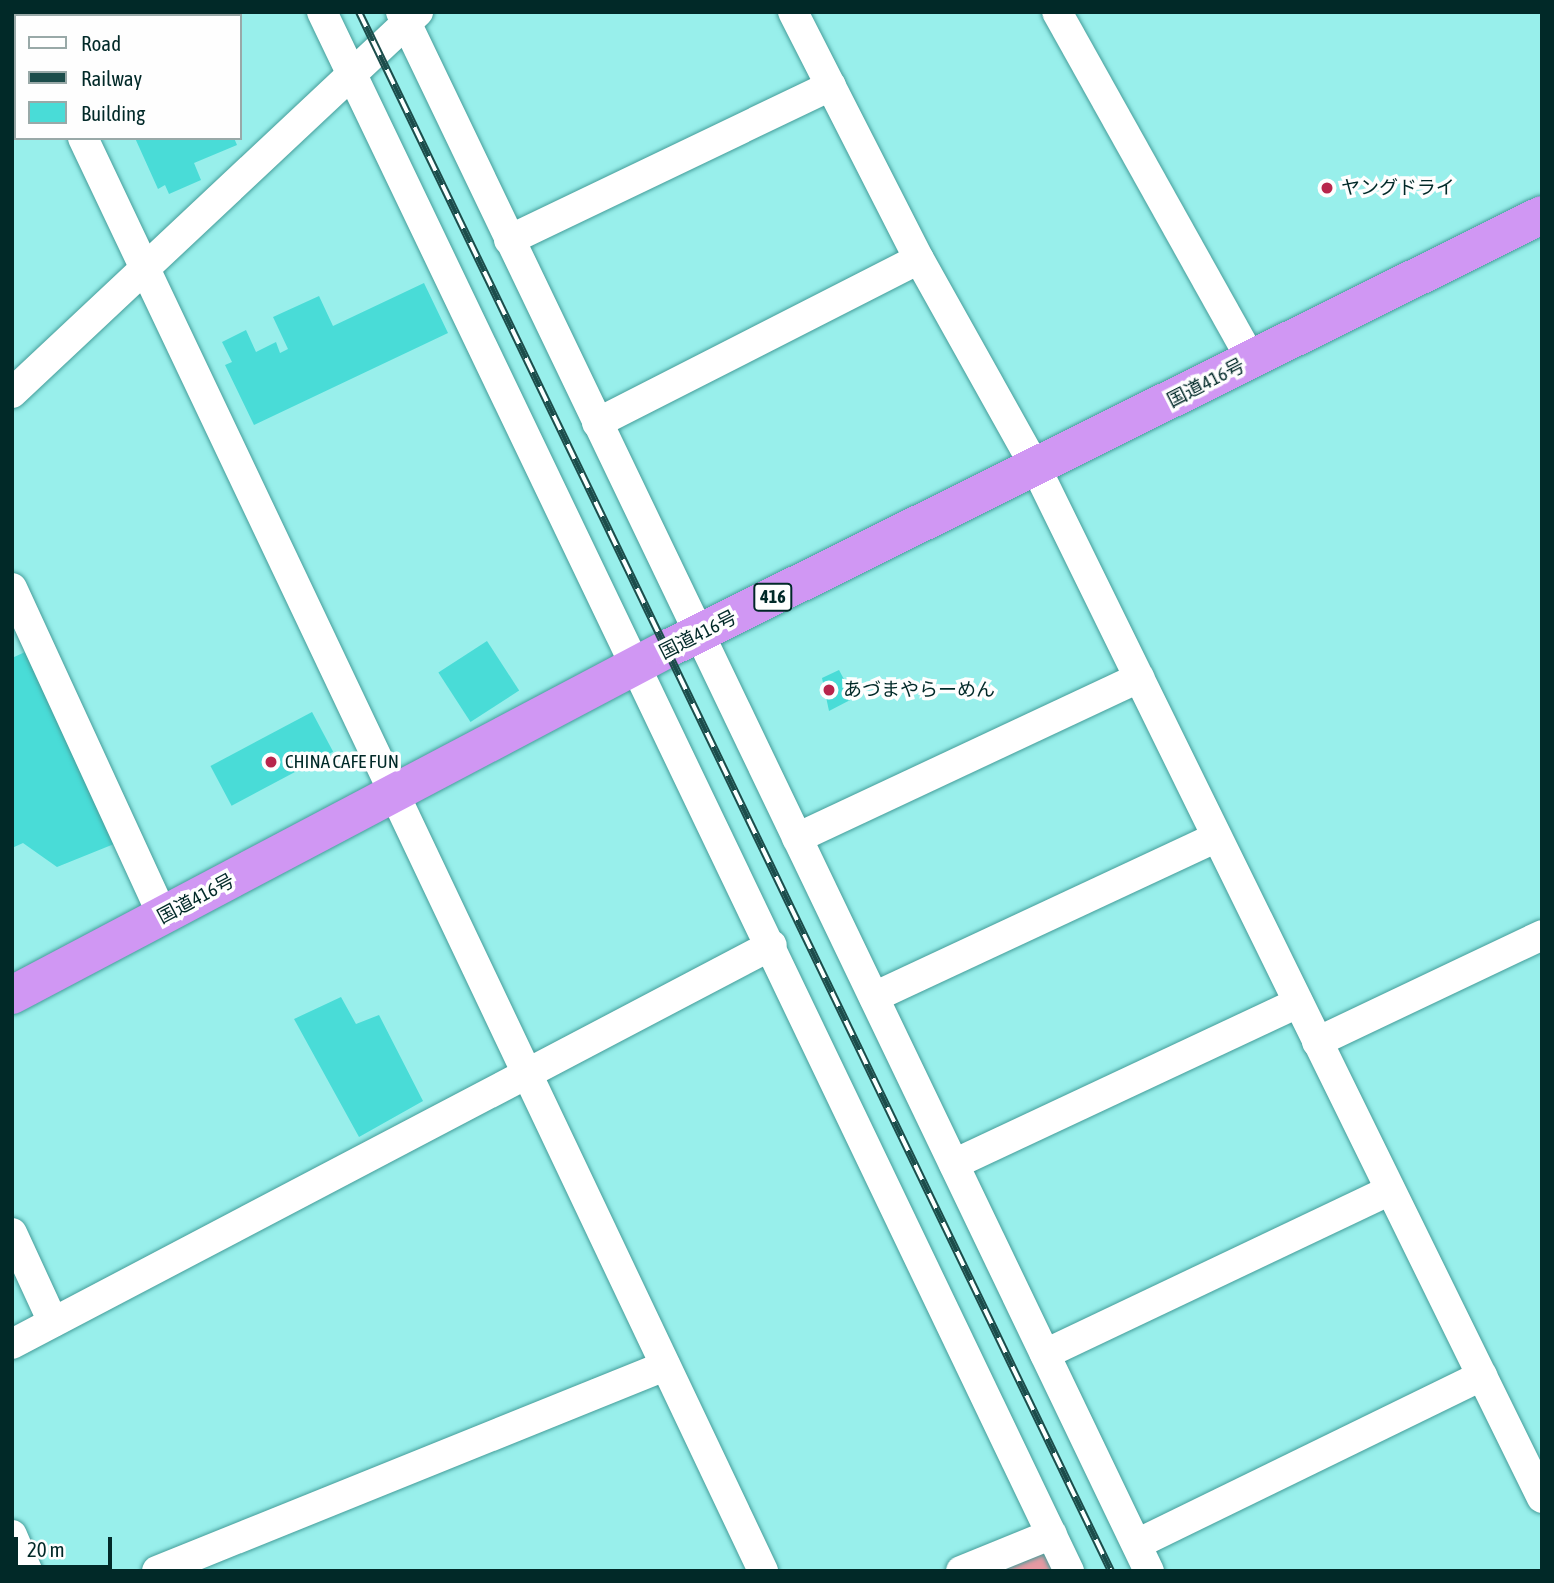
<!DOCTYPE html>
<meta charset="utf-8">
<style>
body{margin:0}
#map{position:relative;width:1554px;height:1583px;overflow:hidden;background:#98efeb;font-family:"Asap Condensed","Noto Sans JP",sans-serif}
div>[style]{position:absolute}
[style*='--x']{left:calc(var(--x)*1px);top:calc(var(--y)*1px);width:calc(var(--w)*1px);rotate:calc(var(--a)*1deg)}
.green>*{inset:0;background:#e799a2}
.building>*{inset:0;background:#49dcd7;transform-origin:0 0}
.roads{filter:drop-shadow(0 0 2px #459d9a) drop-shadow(0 0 2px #459d9a)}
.street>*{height:30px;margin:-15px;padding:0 15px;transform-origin:15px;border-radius:15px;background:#fff}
.highway>*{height:38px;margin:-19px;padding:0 19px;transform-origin:19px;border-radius:19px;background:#d097f3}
.rail>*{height:8px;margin-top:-4px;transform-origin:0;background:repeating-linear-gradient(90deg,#fefefe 0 16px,#1c4d4b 0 32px);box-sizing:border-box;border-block:2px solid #1c4d4b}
.dots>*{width:19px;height:19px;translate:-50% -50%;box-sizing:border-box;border:4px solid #fefefe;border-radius:50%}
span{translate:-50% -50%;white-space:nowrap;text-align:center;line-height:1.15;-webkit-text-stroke:7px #fefefe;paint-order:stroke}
.shield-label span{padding:2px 5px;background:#fefefe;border:2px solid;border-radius:5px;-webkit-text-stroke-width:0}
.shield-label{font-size:18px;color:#012928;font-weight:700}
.poi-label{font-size:19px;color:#012928}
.left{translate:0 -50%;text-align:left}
.street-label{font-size:19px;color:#012928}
.frame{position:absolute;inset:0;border:14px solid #012928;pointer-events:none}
.legend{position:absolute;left:14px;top:14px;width:228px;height:126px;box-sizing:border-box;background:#fefefe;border:2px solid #99a9a8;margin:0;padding:9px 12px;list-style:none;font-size:21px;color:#012928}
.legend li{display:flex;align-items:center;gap:14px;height:35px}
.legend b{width:35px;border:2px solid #99a9a8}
.scale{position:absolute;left:14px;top:1537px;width:98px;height:32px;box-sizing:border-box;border:4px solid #012928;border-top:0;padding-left:9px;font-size:21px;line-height:24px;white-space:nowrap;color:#012928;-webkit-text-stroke:5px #fefefe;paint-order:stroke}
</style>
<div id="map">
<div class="green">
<i style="clip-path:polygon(1052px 1534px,1069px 1571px,961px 1571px)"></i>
</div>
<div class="building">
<i style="clip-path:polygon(135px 138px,234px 138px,237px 145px,194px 163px,201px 180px,169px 194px,165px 185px,158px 189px)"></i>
<i style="clip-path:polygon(424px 283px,448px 333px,254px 425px,225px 365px,232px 362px,222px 342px,246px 330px,256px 352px,276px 342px,280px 353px,288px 349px,273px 317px,319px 296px,333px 326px)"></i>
<i style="left:487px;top:641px;width:59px;height:58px;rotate:57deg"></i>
<i style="clip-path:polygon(25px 652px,114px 844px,57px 867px,23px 843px,12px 848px,12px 658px)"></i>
<i style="clip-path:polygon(839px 670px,854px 698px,829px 711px,822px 678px)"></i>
<i style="left:312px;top:712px;width:45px;height:115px;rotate:62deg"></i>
<i style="clip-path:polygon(341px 997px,356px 1024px,379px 1015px,423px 1101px,359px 1137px,294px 1019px)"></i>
</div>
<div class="roads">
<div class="street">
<i style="--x:23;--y:12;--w:4;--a:63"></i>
<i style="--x:322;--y:12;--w:1729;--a:64.4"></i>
<i style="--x:401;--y:12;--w:1729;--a:64.37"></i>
<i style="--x:793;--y:12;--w:277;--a:63"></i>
<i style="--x:919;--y:259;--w:242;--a:60.8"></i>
<i style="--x:1037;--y:470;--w:1145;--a:63.84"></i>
<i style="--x:1057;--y:12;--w:398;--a:60.8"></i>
<i style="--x:83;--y:138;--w:1586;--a:64.61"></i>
<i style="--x:509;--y:240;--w:357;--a:-25.6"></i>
<i style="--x:12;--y:393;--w:557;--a:-43.18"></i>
<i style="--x:597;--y:423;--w:361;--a:-27"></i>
<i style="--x:12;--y:588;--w:361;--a:65.3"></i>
<i style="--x:797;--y:838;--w:378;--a:-25.1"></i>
<i style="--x:874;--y:997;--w:378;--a:-25"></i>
<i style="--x:1317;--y:1042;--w:249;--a:-25.4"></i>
<i style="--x:954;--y:1164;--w:380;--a:-25.1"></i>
<i style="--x:12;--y:1233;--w:98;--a:65.3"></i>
<i style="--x:12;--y:1344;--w:858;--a:-27.7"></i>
<i style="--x:1045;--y:1354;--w:382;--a:-25.4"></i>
<i style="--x:12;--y:1535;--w:39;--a:67"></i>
<i style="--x:1137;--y:1544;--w:384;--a:-26"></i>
<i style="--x:157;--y:1571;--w:548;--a:-21.98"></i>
<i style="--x:961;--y:1571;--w:98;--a:-22.1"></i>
</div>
<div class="highway">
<i style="--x:12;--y:995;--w:743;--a:-27.84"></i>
<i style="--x:669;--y:648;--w:974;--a:-26.38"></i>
</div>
</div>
<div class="rail">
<i style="--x:359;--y:12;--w:1731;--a:64.25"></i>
</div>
<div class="dots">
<i style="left:1327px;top:188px;background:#b7264c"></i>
<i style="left:829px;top:690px;background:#b7264c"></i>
<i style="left:271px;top:762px;background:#b7264c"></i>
</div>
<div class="shield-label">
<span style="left:773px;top:597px">416</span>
</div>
<div class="poi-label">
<span class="left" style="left:1341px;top:188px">ヤングドライ</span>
<span class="left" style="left:843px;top:690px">あづまやらーめん</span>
<span class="left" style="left:285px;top:762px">CHINA CAFE FUN</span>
</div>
<div class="street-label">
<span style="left:1206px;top:383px;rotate:-27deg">国道416号</span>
<span style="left:698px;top:635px;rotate:-27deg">国道416号</span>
<span style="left:196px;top:899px;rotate:-28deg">国道416号</span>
</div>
<div class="frame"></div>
<ul class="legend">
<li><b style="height:9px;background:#fff"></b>Road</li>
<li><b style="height:9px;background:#1c4d4b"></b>Railway</li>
<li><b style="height:19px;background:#49dcd7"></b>Building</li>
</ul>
<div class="scale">20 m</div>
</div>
